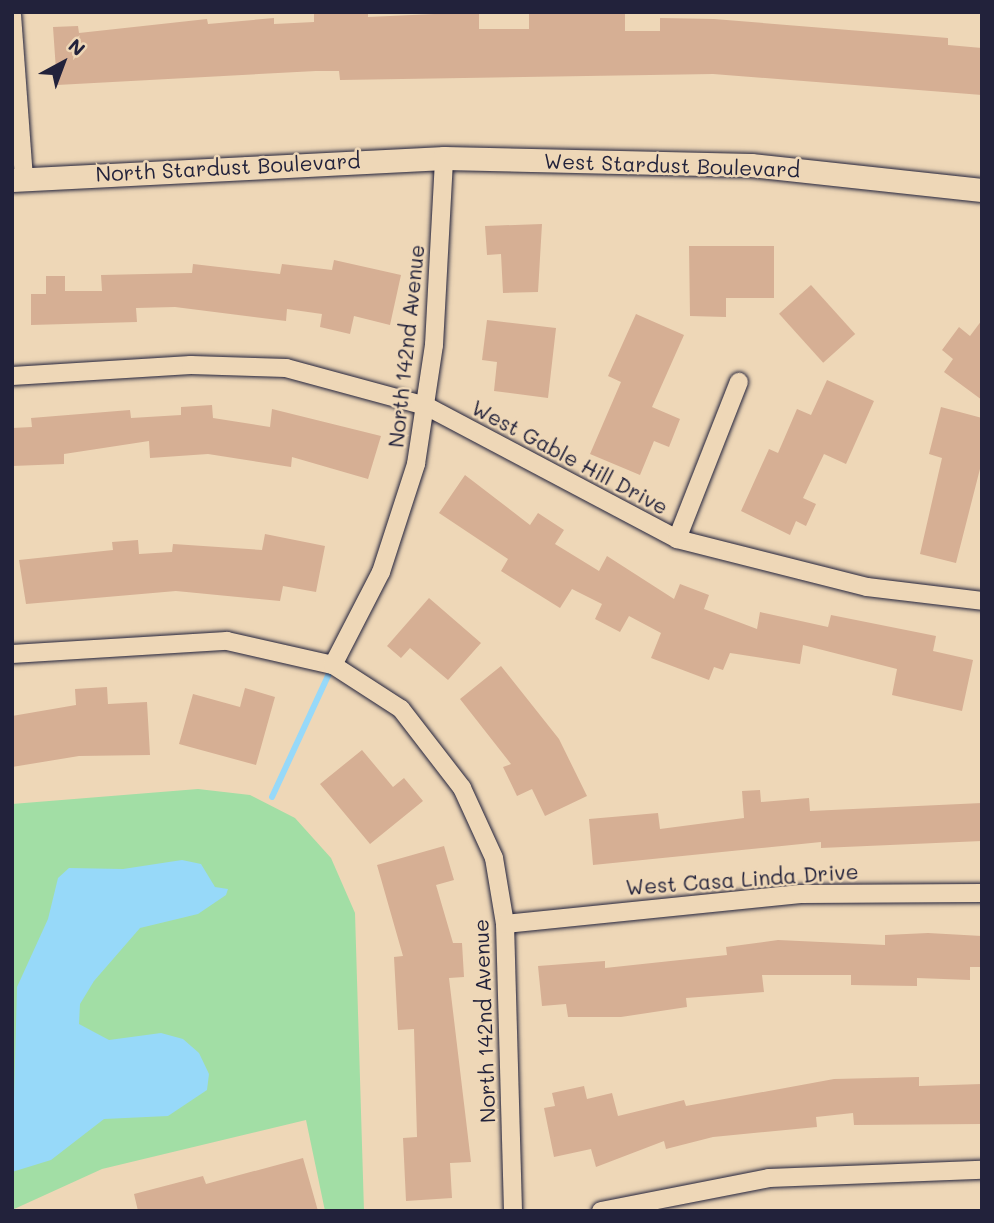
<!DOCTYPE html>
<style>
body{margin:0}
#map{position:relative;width:994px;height:1223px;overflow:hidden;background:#eed7b7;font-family:Mali,sans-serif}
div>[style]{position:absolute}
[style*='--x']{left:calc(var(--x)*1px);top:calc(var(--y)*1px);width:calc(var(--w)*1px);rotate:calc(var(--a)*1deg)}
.green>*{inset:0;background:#a2dea5}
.water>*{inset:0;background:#97d9f9}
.stream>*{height:6px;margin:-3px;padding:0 3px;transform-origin:3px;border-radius:3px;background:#97d9f9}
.building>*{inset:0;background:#d6af94;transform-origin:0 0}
.roads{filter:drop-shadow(0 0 2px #22223b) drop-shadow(0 0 2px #22223b)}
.minor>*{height:18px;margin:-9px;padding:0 9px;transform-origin:9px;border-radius:9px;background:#eed7b7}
.tertiary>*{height:23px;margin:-11.5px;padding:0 11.5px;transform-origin:11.5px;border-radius:11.5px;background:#eed7b7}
span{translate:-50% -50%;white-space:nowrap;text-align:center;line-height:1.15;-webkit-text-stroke:5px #eed7b7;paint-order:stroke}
.street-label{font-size:21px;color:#22223b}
.frame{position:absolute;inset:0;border:14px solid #22223b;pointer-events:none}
.north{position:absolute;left:28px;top:28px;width:70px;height:70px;-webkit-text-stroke:5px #eed7b7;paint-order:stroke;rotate:41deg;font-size:19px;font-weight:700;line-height:28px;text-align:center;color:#22223b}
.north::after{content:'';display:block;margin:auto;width:24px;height:32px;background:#22223b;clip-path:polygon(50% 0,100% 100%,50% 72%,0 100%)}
</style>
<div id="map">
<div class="green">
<i style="clip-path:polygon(198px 789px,250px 795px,295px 818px,331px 858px,355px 913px,364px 1211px,325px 1211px,306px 1120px,102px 1169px,12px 1210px,12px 804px)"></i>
</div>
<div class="water">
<i style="clip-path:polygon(182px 860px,201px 864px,215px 887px,228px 889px,226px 895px,198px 914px,140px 928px,94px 981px,80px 1004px,79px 1024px,109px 1040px,161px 1033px,183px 1039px,199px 1053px,209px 1074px,207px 1090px,168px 1116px,104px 1119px,51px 1160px,12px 1172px,17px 987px,48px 919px,58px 878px,69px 868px,123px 869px)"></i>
</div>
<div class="stream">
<i style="--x:272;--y:797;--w:143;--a:-65.2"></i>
</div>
<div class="building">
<i style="clip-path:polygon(368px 12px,368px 17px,479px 12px,479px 29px,529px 29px,529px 14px,625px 13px,625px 31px,660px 31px,660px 18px,714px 19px,948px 38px,948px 45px,982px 48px,982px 95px,713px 74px,340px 80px,339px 71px,316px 71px,57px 85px,53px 27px,78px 26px,79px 33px,207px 19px,208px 24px,274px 18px,274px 24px,314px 22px,314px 13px)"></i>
<i style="clip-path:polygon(542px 224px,538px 292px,503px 293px,501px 254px,487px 255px,485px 226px)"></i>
<i style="clip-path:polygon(689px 246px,774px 246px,774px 298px,726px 298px,726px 317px,690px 316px)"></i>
<i style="clip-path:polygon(334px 260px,401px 275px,390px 325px,354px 316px,350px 334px,320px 327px,322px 314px,287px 309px,286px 321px,175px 307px,136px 308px,137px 322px,31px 325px,31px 294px,46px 294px,46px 276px,65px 276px,65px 291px,102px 291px,101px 275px,192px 273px,193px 264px,280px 274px,282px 264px,332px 270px)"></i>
<i style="left:811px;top:285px;width:66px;height:43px;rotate:48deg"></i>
<i style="clip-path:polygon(636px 314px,684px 335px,652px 407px,680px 419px,669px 447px,654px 441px,640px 475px,590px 454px,621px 382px,608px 376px)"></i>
<i style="clip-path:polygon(487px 320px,556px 328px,548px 398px,494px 391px,497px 362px,482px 360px)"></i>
<i style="clip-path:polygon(982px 320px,982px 400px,944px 372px,953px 359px,942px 350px,959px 327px,970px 336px)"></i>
<i style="clip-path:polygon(827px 380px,874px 401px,846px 464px,824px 454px,803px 498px,816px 504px,806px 526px,796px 521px,790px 535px,741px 511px,769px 449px,778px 453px,797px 409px,811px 415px)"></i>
<i style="clip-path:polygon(212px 405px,213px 418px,270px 427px,272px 409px,381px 436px,368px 479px,292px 457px,291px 467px,208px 454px,150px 458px,149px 441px,64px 454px,64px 464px,12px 466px,12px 428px,32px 427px,31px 418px,130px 410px,131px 418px,181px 415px,181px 407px)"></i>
<i style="clip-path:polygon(941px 407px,982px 418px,982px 461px,956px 563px,920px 554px,942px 458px,929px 454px)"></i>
<i style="clip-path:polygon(465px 475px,530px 525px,538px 513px,564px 530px,555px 544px,599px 571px,607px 556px,674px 599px,680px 584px,709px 595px,704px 609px,757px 629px,760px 612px,828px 627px,831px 615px,936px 636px,933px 651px,973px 660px,962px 711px,892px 695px,897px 669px,803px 645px,800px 664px,730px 653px,723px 670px,714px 667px,709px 680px,651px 658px,661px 633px,629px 616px,620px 632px,595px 619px,602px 604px,572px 589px,560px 608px,501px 571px,508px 559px,439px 513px)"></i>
<i style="clip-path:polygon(265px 534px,325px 546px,316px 592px,283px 586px,280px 601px,176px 591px,26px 604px,19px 560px,113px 550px,112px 542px,138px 540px,139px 554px,172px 552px,173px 544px,262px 550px)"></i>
<i style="clip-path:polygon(429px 598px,481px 643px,448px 680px,410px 648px,401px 658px,387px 646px)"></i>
<i style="clip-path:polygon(501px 666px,559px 739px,587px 796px,545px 816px,532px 789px,517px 796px,503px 767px,511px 764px,460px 699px)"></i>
<i style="clip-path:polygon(107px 687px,108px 704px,147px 702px,150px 755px,79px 756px,12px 767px,12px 716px,76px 705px,75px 689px)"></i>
<i style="clip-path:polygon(245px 688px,275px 697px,256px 765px,179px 744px,193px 694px,240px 707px)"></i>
<i style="clip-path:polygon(362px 750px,393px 787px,404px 778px,423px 801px,370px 844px,320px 784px)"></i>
<i style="clip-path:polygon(760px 790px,761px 802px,809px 798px,810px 811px,982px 803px,982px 841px,821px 848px,821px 842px,593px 865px,589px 819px,658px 813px,660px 829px,744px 818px,742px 791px)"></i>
<i style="clip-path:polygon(444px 846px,454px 880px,436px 885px,453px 943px,462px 943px,464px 977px,449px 978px,471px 1162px,450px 1163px,452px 1198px,406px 1201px,403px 1138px,417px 1137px,414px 1029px,398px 1030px,394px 957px,403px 956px,377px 865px)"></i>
<i style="clip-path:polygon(928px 933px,982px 936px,982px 967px,970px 967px,970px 980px,917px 978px,917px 986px,851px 985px,851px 975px,762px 975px,764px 992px,686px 998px,687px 1007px,621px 1017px,568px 1017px,566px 1004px,542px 1006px,538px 966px,605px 961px,605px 968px,727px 955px,726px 947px,778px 940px,885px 945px,885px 935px)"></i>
<i style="clip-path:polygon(919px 1077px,919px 1086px,982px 1084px,982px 1124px,854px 1125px,853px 1113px,816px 1117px,817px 1127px,713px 1137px,666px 1149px,664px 1141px,596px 1167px,591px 1149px,554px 1157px,544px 1108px,555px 1106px,552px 1093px,584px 1086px,587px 1099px,612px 1093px,618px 1116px,684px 1100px,686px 1106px,834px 1079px)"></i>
<i style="clip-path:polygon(303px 1158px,318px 1211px,138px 1211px,134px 1194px,203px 1176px,206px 1184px)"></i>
</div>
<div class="roads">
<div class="minor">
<i style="--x:12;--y:15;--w:164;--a:85.8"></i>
<i style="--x:12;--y:376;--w:179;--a:-3.5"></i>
<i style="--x:191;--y:365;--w:95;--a:1.8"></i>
<i style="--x:286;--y:368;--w:145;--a:15.2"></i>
<i style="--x:426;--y:406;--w:284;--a:27.9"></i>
<i style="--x:677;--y:539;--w:196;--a:14.2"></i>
<i style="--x:867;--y:587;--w:116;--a:6.9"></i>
<i style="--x:677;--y:539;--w:169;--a:-68.5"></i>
<i style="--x:12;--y:654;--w:215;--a:-3.5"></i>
<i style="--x:227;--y:641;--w:109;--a:12.8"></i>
<i style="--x:333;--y:665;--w:81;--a:32.9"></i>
<i style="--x:401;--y:709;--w:100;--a:52.3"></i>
<i style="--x:462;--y:788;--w:77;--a:65.4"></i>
<i style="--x:494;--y:858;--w:67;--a:80.5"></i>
<i style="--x:505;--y:924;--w:287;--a:88.4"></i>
<i style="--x:333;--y:665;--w:105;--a:-62.7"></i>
<i style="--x:381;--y:572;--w:114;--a:-72"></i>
<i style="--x:416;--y:464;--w:120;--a:-81.4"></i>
<i style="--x:434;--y:345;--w:187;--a:-86.9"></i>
<i style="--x:505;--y:924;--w:297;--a:-5.8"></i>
<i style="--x:800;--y:894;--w:182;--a:-0.3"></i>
<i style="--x:601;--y:1211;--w:171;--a:-11.1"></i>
<i style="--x:769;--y:1178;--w:213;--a:-2.2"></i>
</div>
<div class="tertiary">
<i style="--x:12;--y:180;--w:433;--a:-2.9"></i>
<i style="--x:444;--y:158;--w:307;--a:1.3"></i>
<i style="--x:751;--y:165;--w:232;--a:6.2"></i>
</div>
</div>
<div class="street-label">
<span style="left:672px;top:165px;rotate:2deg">West Stardust Boulevard</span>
<span style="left:228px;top:167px;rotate:-3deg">North Stardust Boulevard</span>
<span style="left:406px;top:346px;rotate:-84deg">North 142nd Avenue</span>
<span style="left:570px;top:457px;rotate:28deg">West Gable Hill Drive</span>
<span style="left:742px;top:879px;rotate:-4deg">West Casa Linda Drive</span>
<span style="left:484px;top:1021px;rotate:-92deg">North 142nd Avenue</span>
</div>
<div class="frame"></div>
<div class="north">N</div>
</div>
